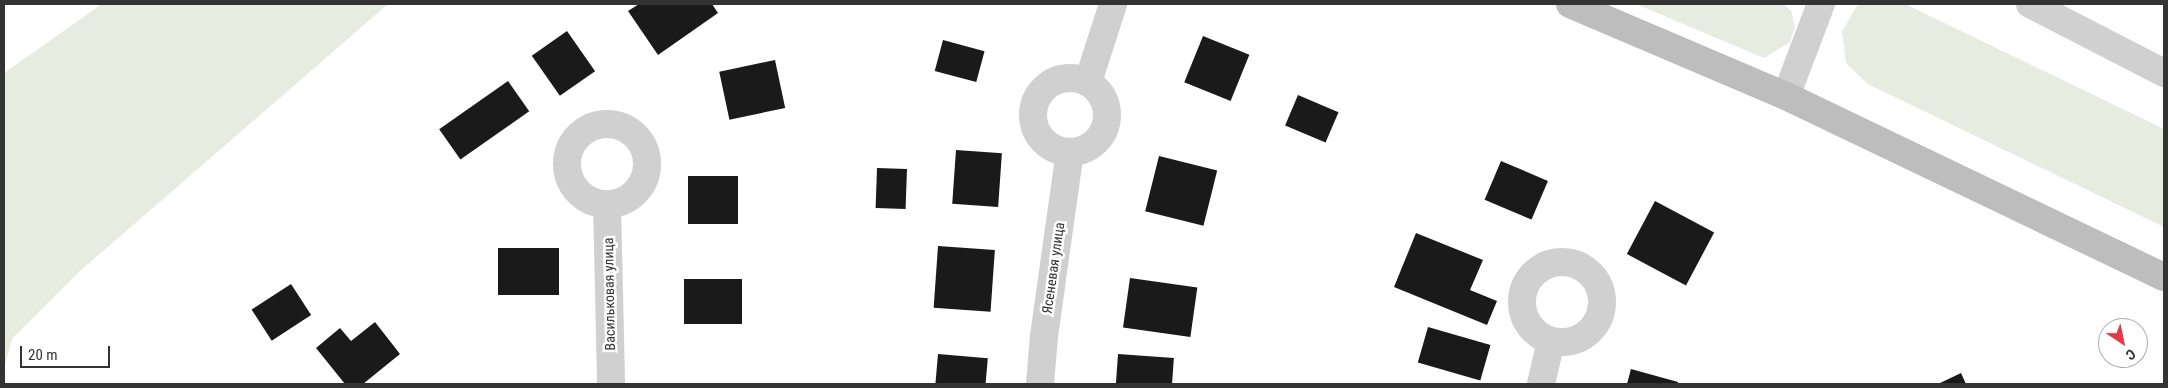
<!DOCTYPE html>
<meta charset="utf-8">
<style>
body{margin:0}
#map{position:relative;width:2168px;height:388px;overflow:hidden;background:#fff;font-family:"Roboto Condensed",sans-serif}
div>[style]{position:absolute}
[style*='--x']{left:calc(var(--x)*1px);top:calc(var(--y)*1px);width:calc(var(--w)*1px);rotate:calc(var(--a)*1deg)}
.green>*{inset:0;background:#e6ecdf}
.building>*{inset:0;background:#1a1a1a;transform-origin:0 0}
.street>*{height:28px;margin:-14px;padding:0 14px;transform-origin:14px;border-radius:14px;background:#d0d0d0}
.street>.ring{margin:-14px;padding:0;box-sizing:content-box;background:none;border:28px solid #d0d0d0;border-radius:50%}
.secondary>*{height:28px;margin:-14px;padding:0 14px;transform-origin:14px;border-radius:14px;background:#bdbdbd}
span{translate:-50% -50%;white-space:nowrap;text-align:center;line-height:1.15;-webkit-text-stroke:5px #fff;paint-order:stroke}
.street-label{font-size:14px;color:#333}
.frame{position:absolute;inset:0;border:5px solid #333;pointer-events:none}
.north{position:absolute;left:2098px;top:318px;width:50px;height:50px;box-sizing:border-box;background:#fff;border:1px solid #adadad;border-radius:50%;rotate:146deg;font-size:14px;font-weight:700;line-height:20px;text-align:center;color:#333}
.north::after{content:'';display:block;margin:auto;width:18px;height:22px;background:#e63946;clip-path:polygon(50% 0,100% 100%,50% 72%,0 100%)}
.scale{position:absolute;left:20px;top:346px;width:90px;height:22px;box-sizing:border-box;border:2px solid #333;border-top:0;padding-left:6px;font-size:15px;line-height:18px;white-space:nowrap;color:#333;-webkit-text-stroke:4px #fff;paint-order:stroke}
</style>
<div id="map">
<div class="green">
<i style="clip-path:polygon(102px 4px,388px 4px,80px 271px,12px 339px,4px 368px,4px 73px)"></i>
<i style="clip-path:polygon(1636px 4px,1783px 4px,1791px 11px,1795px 27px,1790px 42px,1764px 58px)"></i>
<i style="clip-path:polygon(1862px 4px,1905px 4px,2164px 129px,2164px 227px,1868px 84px,1846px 63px,1842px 32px,1857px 6px)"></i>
</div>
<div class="building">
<i style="clip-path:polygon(639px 4px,712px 4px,718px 13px,658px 55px,628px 11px)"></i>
<i style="left:567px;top:31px;width:49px;height:43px;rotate:55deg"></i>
<i style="left:1203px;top:36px;width:50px;height:50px;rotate:22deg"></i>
<i style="left:943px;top:40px;width:43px;height:32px;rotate:15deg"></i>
<i style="left:775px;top:60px;width:49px;height:57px;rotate:78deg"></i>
<i style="left:508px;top:81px;width:37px;height:84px;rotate:55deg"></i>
<i style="left:1298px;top:95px;width:44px;height:33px;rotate:23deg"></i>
<i style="left:956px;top:150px;width:46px;height:54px;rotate:4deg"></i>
<i style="left:1159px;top:156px;width:60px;height:57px;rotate:14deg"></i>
<i style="left:1501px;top:161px;width:51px;height:42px;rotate:23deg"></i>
<i style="left:877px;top:168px;width:30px;height:40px;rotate:2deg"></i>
<i style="left:688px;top:176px;width:50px;height:48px"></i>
<i style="left:1655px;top:201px;width:67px;height:60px;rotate:28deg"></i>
<i style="clip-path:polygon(1416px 233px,1483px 260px,1470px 290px,1497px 301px,1487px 325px,1394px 287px)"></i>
<i style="left:938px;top:246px;width:57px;height:62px;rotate:4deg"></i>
<i style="left:498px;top:248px;width:61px;height:47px"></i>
<i style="left:1130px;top:278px;width:68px;height:50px;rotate:8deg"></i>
<i style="left:684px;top:279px;width:58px;height:45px"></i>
<i style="left:291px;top:284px;width:37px;height:47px;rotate:57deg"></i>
<i style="clip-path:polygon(375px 322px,400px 354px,363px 384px,345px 384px,316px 348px,340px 328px,351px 341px)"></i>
<i style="left:1428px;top:327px;width:65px;height:37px;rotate:16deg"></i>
<i style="left:938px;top:354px;width:50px;height:30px;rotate:5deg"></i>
<i style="left:1118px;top:354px;width:56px;height:30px;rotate:4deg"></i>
<i style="clip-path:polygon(1631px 369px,1678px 382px,1678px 384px,1627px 384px)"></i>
<i style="clip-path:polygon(1961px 373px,1966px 384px,1938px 384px)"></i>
</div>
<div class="street">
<i style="--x:2030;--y:4;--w:151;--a:27.2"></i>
<i class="ring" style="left:1033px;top:78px;width:46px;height:46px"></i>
<i style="--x:1088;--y:82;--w:82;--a:-72.2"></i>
<i style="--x:1786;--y:96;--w:98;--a:-69.2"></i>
<i class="ring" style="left:567px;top:124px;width:52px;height:52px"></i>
<i style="--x:607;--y:204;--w:180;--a:88.7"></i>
<i class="ring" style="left:1522px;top:262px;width:52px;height:52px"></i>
<i style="--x:1040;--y:384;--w:48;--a:-85.2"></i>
<i style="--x:1044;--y:336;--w:186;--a:-82"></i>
<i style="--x:1541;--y:384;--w:44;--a:-76.9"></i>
</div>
<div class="secondary">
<i style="--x:1570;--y:4;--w:235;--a:23.1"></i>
<i style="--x:1786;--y:96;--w:419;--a:25.6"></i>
</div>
<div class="street-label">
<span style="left:1053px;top:268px;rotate:-82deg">Ясеневая улица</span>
<span style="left:609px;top:294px;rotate:-91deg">Васильковая улица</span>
</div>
<div class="frame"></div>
<div class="north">С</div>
<div class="scale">20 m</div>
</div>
